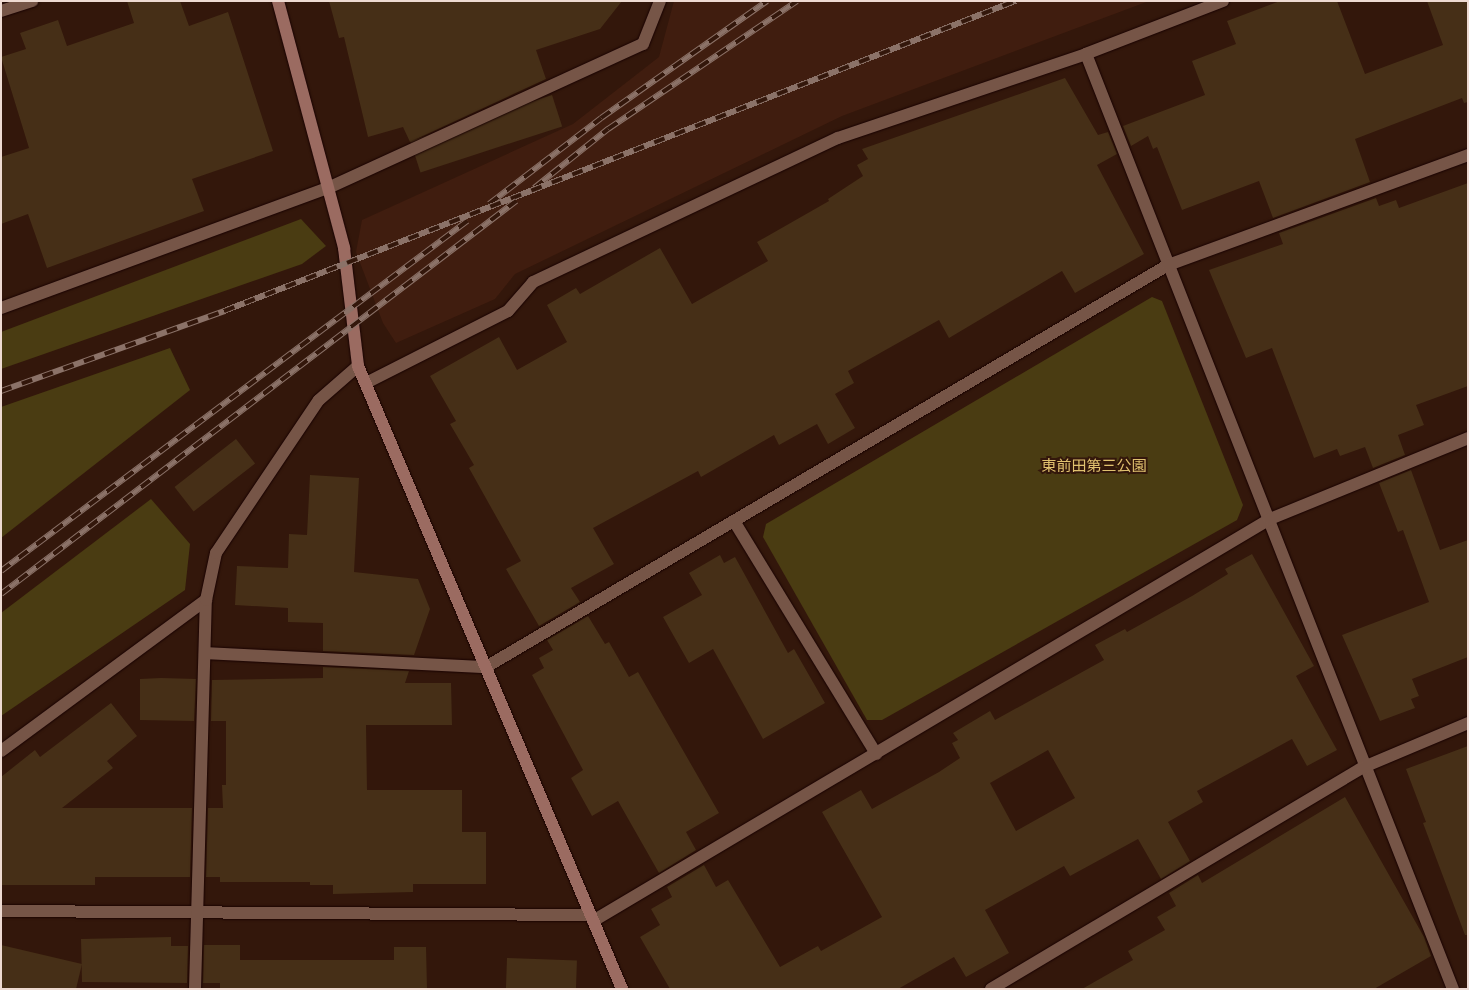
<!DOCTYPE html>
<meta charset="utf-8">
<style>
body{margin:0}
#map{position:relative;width:1469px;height:990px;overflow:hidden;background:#33170b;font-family:Arial,"Noto Sans JP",sans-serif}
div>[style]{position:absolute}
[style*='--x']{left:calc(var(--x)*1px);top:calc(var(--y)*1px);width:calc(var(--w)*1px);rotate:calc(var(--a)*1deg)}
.built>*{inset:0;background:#401d0f}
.green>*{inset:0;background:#4a3c12}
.building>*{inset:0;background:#462f17;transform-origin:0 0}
.roads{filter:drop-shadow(0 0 1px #190200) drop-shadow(0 0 1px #190200)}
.street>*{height:12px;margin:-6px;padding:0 6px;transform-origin:6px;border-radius:6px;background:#765547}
.secondary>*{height:12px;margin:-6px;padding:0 6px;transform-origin:6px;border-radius:6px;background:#9b6b61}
.rail>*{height:5.5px;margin-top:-2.75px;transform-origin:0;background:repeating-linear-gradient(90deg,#33170b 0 11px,#8b7268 0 22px);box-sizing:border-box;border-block:1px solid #8b7268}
span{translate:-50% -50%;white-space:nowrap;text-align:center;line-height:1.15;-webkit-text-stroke:4px #33170b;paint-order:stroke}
.park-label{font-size:15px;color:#e0c16f}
.frame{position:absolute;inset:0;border:2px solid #eedad2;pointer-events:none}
</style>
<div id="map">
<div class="built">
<i style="clip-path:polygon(674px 1px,1149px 1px,842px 116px,515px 274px,495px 299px,396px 343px,383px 323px,356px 252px,362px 220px,573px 124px,659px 57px)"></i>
</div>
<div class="green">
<i style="clip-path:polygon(301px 219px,326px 246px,302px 264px,1px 369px,1px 332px)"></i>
<i style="clip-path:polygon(1152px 297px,1162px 301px,1243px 505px,1237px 520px,882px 720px,867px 720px,763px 537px,766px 524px)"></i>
<i style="clip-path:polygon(170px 348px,190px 390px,1px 538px,1px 407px)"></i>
<i style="clip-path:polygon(151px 499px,190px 544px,185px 590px,1px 716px,1px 613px)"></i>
</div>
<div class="building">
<i style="clip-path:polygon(127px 1px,180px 1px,189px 26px,228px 12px,273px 151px,192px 179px,204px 211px,47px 268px,28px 214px,1px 224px,1px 157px,29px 148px,1px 57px,26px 49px,20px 33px,58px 20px,67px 46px,134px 23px)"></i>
<i style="clip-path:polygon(329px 1px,622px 1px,600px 29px,536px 50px,546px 79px,410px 142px,403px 127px,368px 137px,344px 37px,339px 38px)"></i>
<i style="clip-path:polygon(1280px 1px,1337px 1px,1365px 74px,1443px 45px,1427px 1px,1468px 1px,1468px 102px,1464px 103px,1462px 98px,1355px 139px,1370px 182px,1273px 218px,1259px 181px,1182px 210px,1157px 147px,1153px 149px,1148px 136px,1131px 146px,1123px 126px,1205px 95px,1192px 61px,1236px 44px,1227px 21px)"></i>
<i style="clip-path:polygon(1065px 78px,1098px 135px,1108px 132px,1117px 154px,1097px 165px,1144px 254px,1075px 293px,1062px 271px,949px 338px,939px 320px,848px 371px,854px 383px,835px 394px,855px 428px,828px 444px,817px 424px,779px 445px,774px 435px,701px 477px,698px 471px,593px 528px,614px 564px,571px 588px,580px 602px,539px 626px,506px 569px,521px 561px,469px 468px,474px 465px,450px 424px,456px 421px,430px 376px,499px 337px,517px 370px,567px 342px,547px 305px,576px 288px,580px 294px,660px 248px,692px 304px,768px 261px,757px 242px,829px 201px,828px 199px,863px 176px,857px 165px,868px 159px,862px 149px)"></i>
<i style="left:552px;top:95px;width:33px;height:149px;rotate:72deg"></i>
<i style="clip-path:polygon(1468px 183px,1468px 386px,1416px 405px,1424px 425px,1398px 435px,1405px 455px,1373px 468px,1365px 447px,1340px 456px,1337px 449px,1314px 458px,1272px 348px,1246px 358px,1209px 270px,1283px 244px,1279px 233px,1376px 198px,1379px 206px,1396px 200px,1399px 208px)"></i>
<i style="left:236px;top:439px;width:31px;height:78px;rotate:52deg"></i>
<i style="clip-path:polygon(1411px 470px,1440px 550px,1468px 540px,1468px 657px,1412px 679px,1419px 696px,1411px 699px,1415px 708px,1380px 721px,1342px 635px,1429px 602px,1403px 530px,1398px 532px,1379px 483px)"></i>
<i style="clip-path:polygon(310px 475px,359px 478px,354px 572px,418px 579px,430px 609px,414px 655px,323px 651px,323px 623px,288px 622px,288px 608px,235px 605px,237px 566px,288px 568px,289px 534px,307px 535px)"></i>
<i style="clip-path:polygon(evenodd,1252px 554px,1314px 666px,1296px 676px,1337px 750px,1307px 766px,1292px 739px,1197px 791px,1203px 802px,1168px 822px,1190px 861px,1161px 879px,1138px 839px,1070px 876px,1064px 866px,985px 910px,1009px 953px,966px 977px,954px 957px,898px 989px,670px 989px,640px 937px,660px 925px,651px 909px,672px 897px,667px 887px,704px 865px,716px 887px,728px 880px,780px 967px,818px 946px,821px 951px,882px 917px,822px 812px,861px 790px,872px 809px,939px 772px,960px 758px,952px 743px,958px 740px,953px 733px,990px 711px,995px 720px,1104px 660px,1095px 645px,1125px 629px,1127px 632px,1192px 596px,1228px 574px,1225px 569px,1252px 554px,1048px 750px,1075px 798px,1016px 831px,990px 783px,1048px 750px)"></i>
<i style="clip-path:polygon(720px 555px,724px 563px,735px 557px,788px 653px,794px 649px,825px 703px,763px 739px,713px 649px,689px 663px,663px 617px,702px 595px,689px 573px)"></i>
<i style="clip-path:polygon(588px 616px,605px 644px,609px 642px,629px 677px,638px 672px,719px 813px,686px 832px,696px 850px,659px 873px,618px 801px,592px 816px,571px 778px,583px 770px,532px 675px,544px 668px,539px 658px,553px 650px,547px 640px)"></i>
<i style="clip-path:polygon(323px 667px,409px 671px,405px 683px,451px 683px,452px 725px,366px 725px,367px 790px,462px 790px,462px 832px,486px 832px,486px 884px,413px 884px,413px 892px,333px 894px,333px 885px,310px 885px,310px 882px,220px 882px,220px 877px,206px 877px,208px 808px,223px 808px,222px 785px,226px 785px,226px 721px,211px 721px,212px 680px,323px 678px)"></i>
<i style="clip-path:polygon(161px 678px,196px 679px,194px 721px,140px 720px,140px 679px)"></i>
<i style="clip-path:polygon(111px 703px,137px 736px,107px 761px,113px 768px,62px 808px,192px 808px,190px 877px,95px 877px,95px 885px,1px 885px,1px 777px,35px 750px,40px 757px)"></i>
<i style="clip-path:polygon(1468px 746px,1468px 935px,1465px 935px,1423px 823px,1426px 822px,1406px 769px)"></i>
<i style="clip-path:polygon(1345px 797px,1424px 937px,1431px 956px,1374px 989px,1082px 989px,1133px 960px,1128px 951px,1165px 930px,1157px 917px,1176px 906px,1169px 893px,1198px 875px,1202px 883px)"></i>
<i style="clip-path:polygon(171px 937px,171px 946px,188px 946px,187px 983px,82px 982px,81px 939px)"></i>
<i style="clip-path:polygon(1px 945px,82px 964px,76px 989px,1px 989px)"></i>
<i style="clip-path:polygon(204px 945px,240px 945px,240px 960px,394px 960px,394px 947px,426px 947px,427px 989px,220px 989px,220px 983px,203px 983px)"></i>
<i style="left:507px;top:958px;width:70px;height:31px;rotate:2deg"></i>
</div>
<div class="roads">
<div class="street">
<i style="--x:1223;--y:1;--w:147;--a:158.9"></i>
<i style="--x:1086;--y:54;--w:1004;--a:68.57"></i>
<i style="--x:1;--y:11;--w:33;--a:-18"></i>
<i style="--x:1;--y:308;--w:348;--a:-20.2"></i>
<i style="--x:328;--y:188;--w:346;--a:-24.6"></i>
<i style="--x:643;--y:44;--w:46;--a:-68.4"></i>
<i style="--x:366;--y:383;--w:159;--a:-26.9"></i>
<i style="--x:508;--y:311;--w:38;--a:-49"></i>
<i style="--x:533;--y:282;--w:337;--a:-25.3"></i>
<i style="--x:838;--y:138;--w:262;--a:-18.7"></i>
<i style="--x:734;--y:521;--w:273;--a:58.6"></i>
<i style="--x:205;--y:653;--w:281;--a:2.9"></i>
<i style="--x:486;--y:667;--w:792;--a:-30.52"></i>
<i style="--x:1168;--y:265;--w:320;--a:-20.1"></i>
<i style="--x:1;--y:751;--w:255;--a:-36.4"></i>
<i style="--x:1;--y:911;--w:590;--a:0.39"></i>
<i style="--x:593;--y:921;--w:787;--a:-30.7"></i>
<i style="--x:1270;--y:519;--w:214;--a:-22.2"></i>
<i style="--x:195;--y:989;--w:389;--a:-88.4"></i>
<i style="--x:206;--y:600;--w:48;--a:-78"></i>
<i style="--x:216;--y:553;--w:184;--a:-56.1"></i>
<i style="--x:319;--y:400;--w:52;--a:-41.1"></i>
<i style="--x:991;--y:989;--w:434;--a:-30.8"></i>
<i style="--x:1364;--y:767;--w:113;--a:-22.9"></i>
</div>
<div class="secondary">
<i style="--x:278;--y:1;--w:256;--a:75"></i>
<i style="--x:344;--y:248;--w:119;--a:83.2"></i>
<i style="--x:358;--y:366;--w:677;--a:67.03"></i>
</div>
</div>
<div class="rail">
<i style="--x:534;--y:188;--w:95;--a:-38.6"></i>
<i style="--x:608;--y:129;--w:228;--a:-34.1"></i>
<i style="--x:489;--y:204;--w:141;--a:-37.5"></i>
<i style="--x:601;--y:118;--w:203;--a:-35.2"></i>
<i style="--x:1;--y:391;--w:237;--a:-19.7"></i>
<i style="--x:224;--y:311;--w:850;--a:-21.4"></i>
<i style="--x:1;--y:571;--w:583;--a:-36.91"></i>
<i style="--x:1;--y:594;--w:648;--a:-37.35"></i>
</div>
<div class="park-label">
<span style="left:1094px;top:466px">東前田第三公園</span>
</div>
<div class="frame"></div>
</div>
